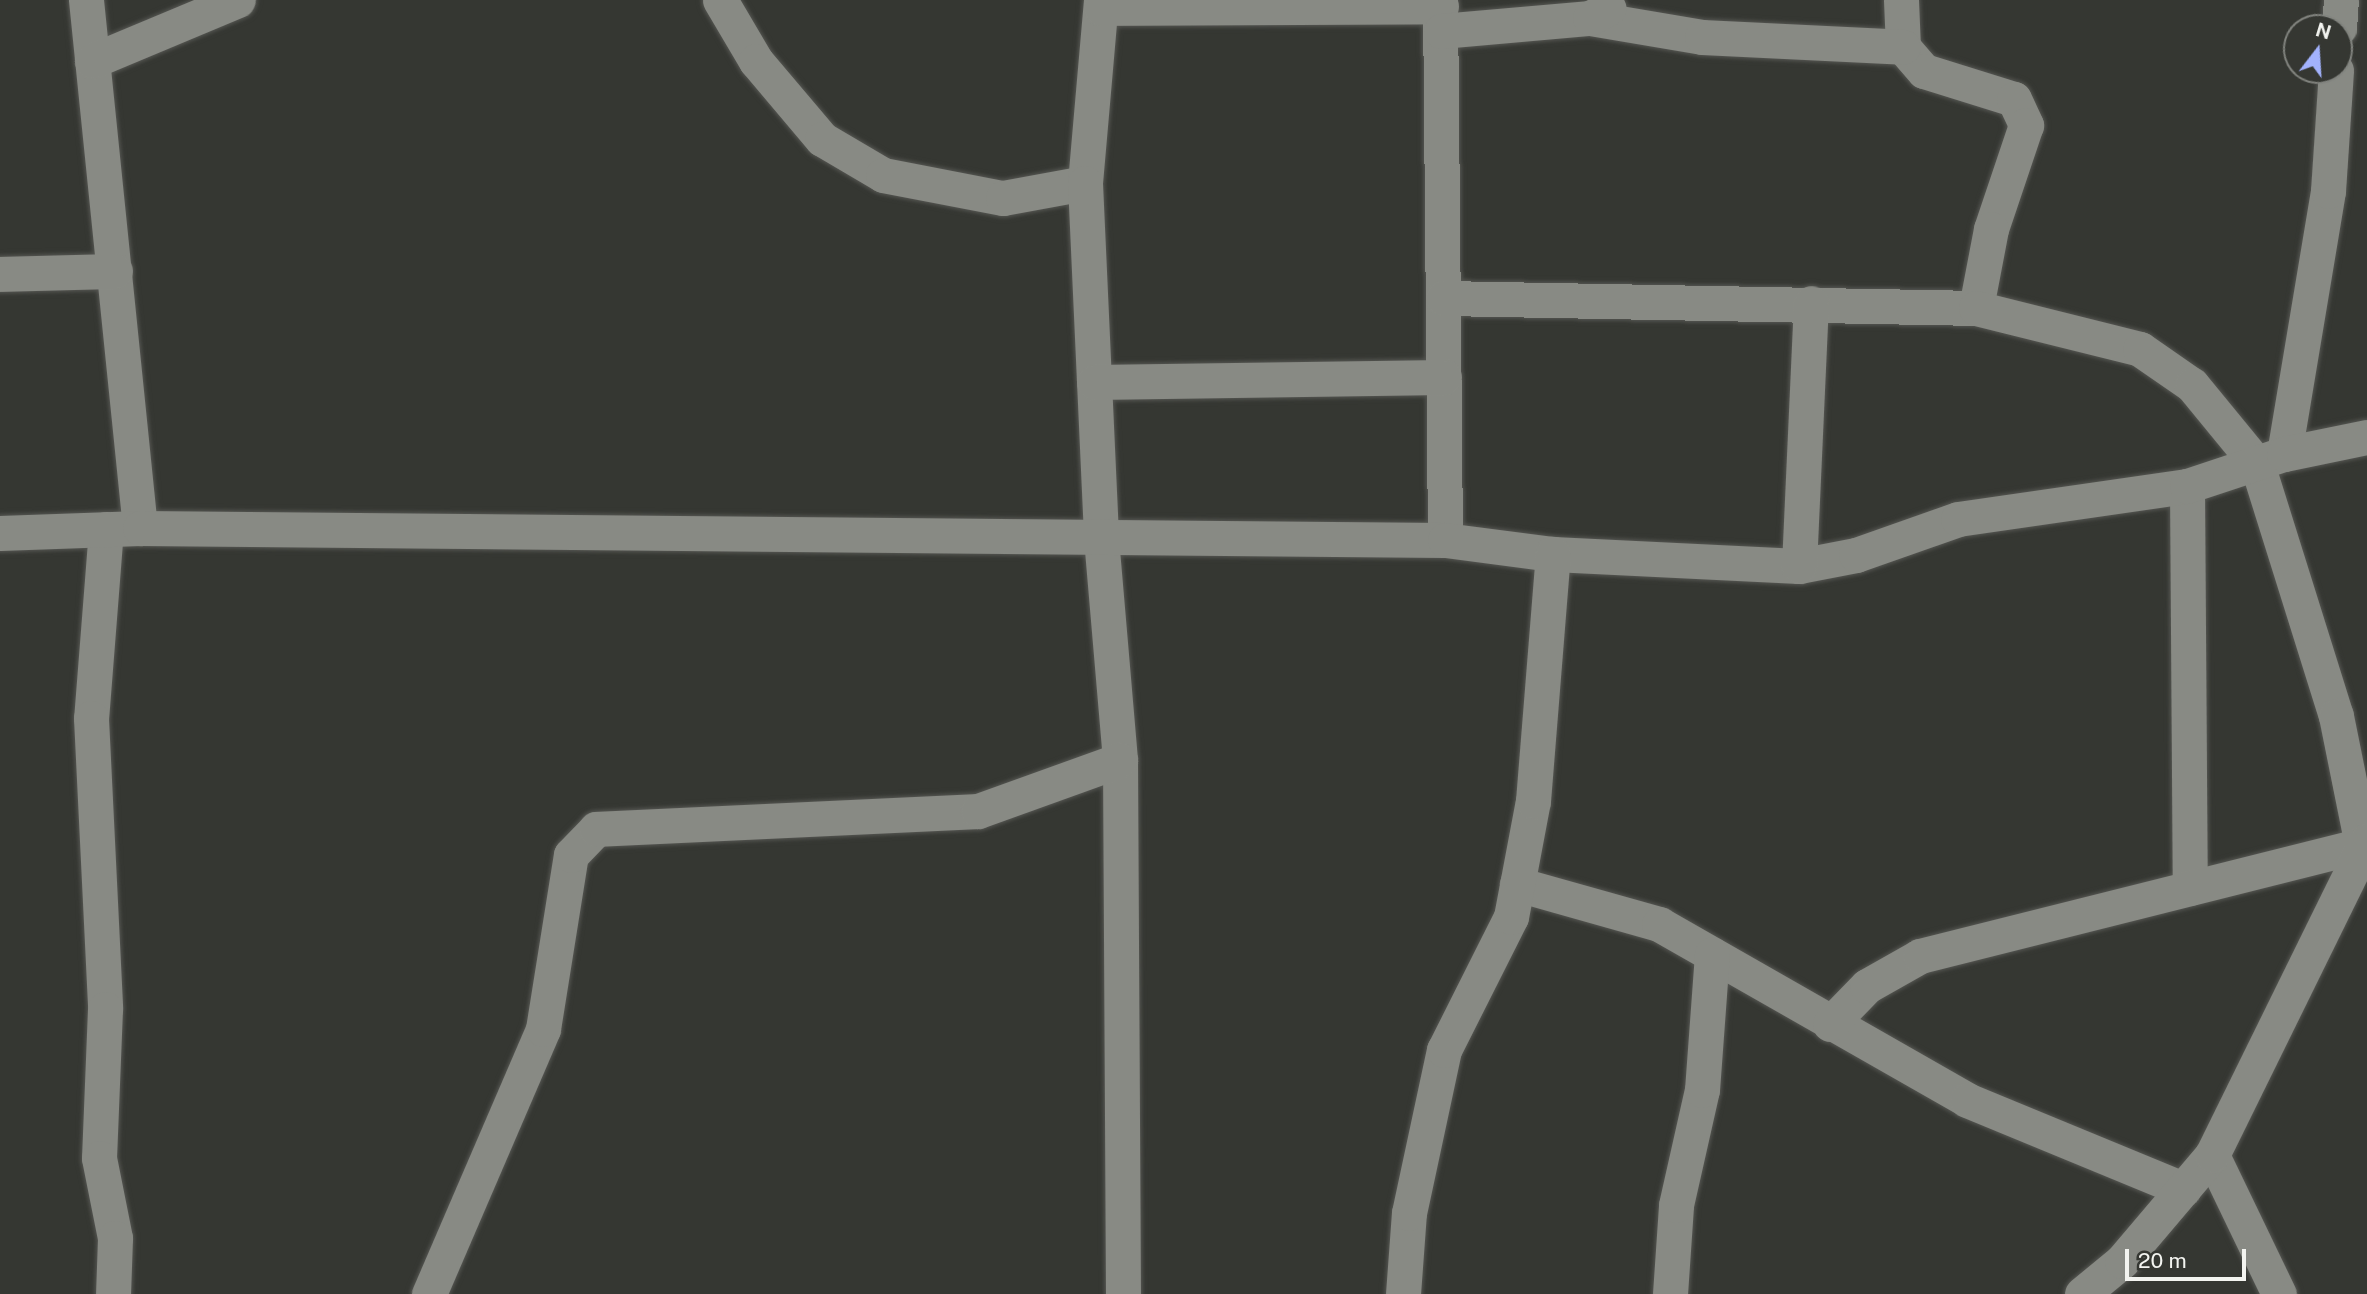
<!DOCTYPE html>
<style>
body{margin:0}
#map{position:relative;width:2367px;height:1294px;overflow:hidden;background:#353732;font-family:"Public Sans",sans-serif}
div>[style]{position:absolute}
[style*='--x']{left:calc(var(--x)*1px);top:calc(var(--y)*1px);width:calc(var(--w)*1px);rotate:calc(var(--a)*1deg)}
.roads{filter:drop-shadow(0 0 2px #555652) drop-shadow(0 0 2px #555652)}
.minor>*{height:35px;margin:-17.5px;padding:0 17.5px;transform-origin:17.5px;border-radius:17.5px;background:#888a84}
span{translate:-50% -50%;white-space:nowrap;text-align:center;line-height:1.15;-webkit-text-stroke:7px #353732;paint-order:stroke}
.north{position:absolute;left:2283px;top:14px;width:70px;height:70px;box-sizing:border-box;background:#353732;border:2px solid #81837e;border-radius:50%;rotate:17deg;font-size:19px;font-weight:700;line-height:28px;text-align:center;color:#f3f4f0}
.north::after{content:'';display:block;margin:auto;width:24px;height:32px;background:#a2b2fd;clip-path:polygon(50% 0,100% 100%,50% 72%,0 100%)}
.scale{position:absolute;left:2125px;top:1249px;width:121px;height:32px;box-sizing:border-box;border:4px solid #f3f4f0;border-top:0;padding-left:9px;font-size:21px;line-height:24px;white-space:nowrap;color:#f3f4f0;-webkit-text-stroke:5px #353732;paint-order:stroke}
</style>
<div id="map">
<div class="roads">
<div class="minor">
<i style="--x:86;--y:0;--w:531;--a:84.16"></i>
<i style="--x:720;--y:0;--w:71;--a:59.5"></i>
<i style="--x:756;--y:61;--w:102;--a:49.8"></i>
<i style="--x:822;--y:139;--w:71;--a:30.5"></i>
<i style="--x:883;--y:175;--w:122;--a:10.9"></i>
<i style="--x:1003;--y:198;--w:83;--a:-10.4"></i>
<i style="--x:1101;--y:0;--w:184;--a:95"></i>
<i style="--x:1085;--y:183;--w:355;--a:87.4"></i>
<i style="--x:1101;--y:538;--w:223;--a:85.1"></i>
<i style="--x:1120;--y:760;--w:534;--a:89.68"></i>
<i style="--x:1440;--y:0;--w:540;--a:89.47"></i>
<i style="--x:1901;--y:0;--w:47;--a:87.6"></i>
<i style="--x:1903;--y:47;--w:32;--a:49"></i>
<i style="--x:1924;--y:71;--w:94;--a:17.3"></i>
<i style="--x:2014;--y:99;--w:29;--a:65"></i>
<i style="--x:2026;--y:125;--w:110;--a:108.6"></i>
<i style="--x:1991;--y:229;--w:80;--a:100.8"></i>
<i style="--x:1101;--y:8;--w:340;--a:-0.3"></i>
<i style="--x:1590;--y:18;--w:114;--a:9.6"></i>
<i style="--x:1702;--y:37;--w:201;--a:2.8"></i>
<i style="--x:2339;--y:28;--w:28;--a:-86"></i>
<i style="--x:1441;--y:31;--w:150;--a:-5"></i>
<i style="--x:1590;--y:18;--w:21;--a:-28"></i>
<i style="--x:92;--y:61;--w:158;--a:-22.7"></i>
<i style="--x:0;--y:274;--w:115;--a:-1.5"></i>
<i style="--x:1443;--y:298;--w:533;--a:1.07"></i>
<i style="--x:1976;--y:308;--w:169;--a:14"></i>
<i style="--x:2140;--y:349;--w:63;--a:34.7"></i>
<i style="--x:2192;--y:385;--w:102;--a:50.6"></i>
<i style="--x:2257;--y:464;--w:264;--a:72.6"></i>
<i style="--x:2336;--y:716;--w:132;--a:78.6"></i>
<i style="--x:1094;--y:382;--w:350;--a:-0.8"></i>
<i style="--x:2284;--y:454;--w:267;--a:-80.5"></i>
<i style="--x:2328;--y:191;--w:121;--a:-86.2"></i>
<i style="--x:2187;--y:486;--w:402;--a:89.6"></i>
<i style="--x:106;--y:529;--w:190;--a:94.5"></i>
<i style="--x:91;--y:718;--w:291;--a:87.2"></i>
<i style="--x:105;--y:1009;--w:149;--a:92.3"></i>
<i style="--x:99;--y:1158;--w:82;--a:78.7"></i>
<i style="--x:115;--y:1238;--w:56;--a:92"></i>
<i style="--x:0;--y:533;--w:140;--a:-2"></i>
<i style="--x:140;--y:528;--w:1305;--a:0.53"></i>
<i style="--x:1445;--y:540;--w:109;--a:7.4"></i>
<i style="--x:1553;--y:554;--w:246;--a:2.8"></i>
<i style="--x:1799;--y:566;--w:58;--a:-10.9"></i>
<i style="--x:1856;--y:555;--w:108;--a:-19.4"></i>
<i style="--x:1958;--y:519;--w:231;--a:-8.2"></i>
<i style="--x:2187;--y:486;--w:102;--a:-18.3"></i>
<i style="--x:2284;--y:454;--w:85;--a:-11.6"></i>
<i style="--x:1799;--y:566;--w:263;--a:-87.4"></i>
<i style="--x:1517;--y:884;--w:148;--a:15.7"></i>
<i style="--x:1659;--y:924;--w:355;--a:29.7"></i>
<i style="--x:1967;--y:1100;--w:234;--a:22.4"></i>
<i style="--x:1830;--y:1024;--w:53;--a:-45.8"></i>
<i style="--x:1867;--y:986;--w:61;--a:-29.5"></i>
<i style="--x:1920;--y:956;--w:456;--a:-14.1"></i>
<i style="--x:2212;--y:1155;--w:154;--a:64.3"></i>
<i style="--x:429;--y:1294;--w:288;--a:-66.7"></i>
<i style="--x:543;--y:1029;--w:176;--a:-80.9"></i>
<i style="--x:571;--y:855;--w:36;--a:-46"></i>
<i style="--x:596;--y:829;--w:382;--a:-2.7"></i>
<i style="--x:978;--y:811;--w:151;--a:-19.8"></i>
<i style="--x:1403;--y:1294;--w:81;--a:-85.8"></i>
<i style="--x:1409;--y:1213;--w:167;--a:-77.9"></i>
<i style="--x:1444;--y:1050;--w:149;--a:-63.3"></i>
<i style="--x:1511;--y:917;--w:118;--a:-79.3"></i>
<i style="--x:1533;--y:801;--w:248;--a:-85.4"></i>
<i style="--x:1670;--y:1294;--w:89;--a:-86.1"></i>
<i style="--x:1676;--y:1205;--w:118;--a:-77.3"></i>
<i style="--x:1702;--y:1090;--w:136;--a:-85.8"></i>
<i style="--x:2082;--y:1294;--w:52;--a:-39.5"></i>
<i style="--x:2122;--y:1261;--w:139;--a:-49.7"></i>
<i style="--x:2212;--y:1155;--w:351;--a:-63.8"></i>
</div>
</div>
<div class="north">N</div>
<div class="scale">20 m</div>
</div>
